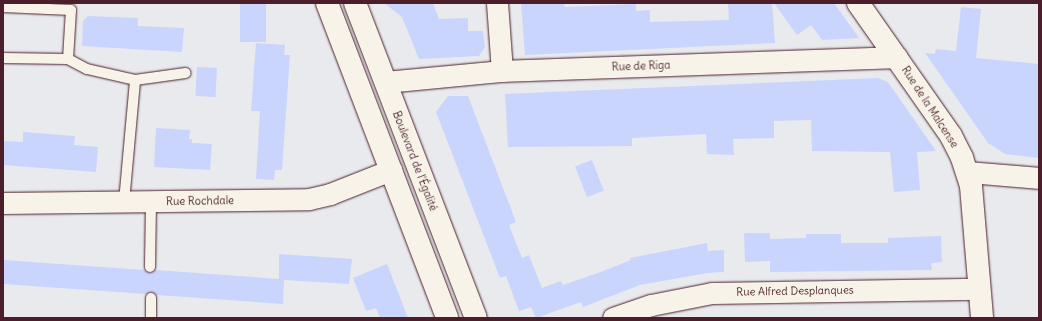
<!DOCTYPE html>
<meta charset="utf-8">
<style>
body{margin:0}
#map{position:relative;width:1042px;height:321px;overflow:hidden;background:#e9eaee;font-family:Delius,sans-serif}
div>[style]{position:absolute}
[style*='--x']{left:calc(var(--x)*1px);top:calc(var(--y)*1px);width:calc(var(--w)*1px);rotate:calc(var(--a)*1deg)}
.building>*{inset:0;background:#c9d5fc;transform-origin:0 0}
.roads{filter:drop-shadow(0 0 1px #4a1f2b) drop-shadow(0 0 1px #4a1f2b)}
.lane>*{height:10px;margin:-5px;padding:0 5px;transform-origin:5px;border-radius:5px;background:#f7f3e8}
.street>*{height:21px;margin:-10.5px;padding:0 10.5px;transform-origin:10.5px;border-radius:10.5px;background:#f7f3e8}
.secondary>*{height:22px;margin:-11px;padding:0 11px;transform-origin:11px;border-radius:11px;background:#f7f3e8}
span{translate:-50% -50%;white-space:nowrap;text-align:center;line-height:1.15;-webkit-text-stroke:3px #f7f3e8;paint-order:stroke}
.street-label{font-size:11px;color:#4a1f2b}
.frame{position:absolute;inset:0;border:4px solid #4a1f2b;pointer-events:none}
</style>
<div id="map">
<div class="building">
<i style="left:240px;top:3px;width:26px;height:39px"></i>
<i style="clip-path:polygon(384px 3px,433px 3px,439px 19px,468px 18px,468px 31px,483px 31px,485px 47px,479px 56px,419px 59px,402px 17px)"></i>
<i style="clip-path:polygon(521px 3px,564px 3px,565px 7px,636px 4px,636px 11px,650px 10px,650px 22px,729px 20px,728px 3px,772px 3px,775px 43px,525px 55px)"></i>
<i style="clip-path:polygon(774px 3px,834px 3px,859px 38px,822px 40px,811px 25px,797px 35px)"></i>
<i style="clip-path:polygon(961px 7px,981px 9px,976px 58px,1039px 64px,1039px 158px,1005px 154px,988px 143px,925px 53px,935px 54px,936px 49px,956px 51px)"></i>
<i style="clip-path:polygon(88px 16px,138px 18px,138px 26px,184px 28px,182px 52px,82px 46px,83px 21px)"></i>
<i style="clip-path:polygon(256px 43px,285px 45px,284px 55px,290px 55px,282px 170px,275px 170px,274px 180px,256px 179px,260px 111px,251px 111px)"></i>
<i style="left:197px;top:67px;width:20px;height:29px;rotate:3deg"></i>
<i style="clip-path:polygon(878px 78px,888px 82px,936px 151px,917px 152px,920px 190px,894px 192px,890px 152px,812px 151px,811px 120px,774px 121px,774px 138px,733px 139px,734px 155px,707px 154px,706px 134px,632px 138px,632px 146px,508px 147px,505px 94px)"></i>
<i style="clip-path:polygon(448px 96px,468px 96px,516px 222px,509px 225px,522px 258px,529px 255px,542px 288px,561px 281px,563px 285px,598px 273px,631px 260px,630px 258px,707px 243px,708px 251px,724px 250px,724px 272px,707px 273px,640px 285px,583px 307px,581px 302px,536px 318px,531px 307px,519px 311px,506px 276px,500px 278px,436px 112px)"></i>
<i style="clip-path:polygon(156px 128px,190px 130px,189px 139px,192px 139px,192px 143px,212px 144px,210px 170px,154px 167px)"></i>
<i style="clip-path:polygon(23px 132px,75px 136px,74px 145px,98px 147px,96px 172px,3px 165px,3px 141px,23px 142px)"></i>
<i style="left:592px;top:160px;width:33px;height:18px;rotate:69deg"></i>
<i style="clip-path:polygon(744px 233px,770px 233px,770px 239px,806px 238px,806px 234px,841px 234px,841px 243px,888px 243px,888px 238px,941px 236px,942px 262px,931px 263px,932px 270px,770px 272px,770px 261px,745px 262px)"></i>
<i style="clip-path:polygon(279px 254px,352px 259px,349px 284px,284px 280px,283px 304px,157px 295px,151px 292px,146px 294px,3px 284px,3px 260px,144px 270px,150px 273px,155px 270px,279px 279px)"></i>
<i style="clip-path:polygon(387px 264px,398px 292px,408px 318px,380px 318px,376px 308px,366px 311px,353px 278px)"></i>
</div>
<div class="roads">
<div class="lane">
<i style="--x:3;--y:7;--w:68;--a:2.5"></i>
<i style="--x:71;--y:10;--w:49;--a:93.5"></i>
<i style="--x:3;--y:58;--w:65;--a:0.9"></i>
<i style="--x:68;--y:59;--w:21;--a:28"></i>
<i style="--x:87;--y:69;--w:49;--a:12.9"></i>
<i style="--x:135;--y:80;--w:51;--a:-7.8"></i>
<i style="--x:124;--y:202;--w:122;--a:-84.8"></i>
<i style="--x:150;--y:267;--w:66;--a:-89.1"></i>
<i style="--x:151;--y:298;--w:20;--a:90"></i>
</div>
<div class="street">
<i style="--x:497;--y:3;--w:68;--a:85.8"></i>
<i style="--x:385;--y:82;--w:118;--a:-5.4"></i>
<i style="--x:502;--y:71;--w:395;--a:-2"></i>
<i style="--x:968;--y:172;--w:71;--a:4.8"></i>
<i style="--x:3;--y:203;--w:306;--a:-0.7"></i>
<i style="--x:309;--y:199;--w:22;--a:-13"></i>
<i style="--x:330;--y:194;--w:66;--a:-21.5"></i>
<i style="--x:613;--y:318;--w:40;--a:-18.9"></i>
<i style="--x:651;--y:305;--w:62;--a:-11.1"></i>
<i style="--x:712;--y:293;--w:267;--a:-0.9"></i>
</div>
<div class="secondary">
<i style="--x:327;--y:3;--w:337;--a:69.1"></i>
<i style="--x:355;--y:3;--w:337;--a:69"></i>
<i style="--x:858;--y:3;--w:162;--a:55"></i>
<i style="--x:951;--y:136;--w:25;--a:63"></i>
<i style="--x:962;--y:158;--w:29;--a:72"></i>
<i style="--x:971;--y:186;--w:132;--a:85.2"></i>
</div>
</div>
<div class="street-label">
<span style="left:641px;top:66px;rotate:-2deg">Rue de Riga</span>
<span style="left:930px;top:107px;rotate:57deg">Rue de la Malcense</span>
<span style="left:415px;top:161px;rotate:69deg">Boulevard de l'Égalité</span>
<span style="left:200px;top:201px;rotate:-1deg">Rue Rochdale</span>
<span style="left:795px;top:291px;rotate:-1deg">Rue Alfred Desplanques</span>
</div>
<div class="frame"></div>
</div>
